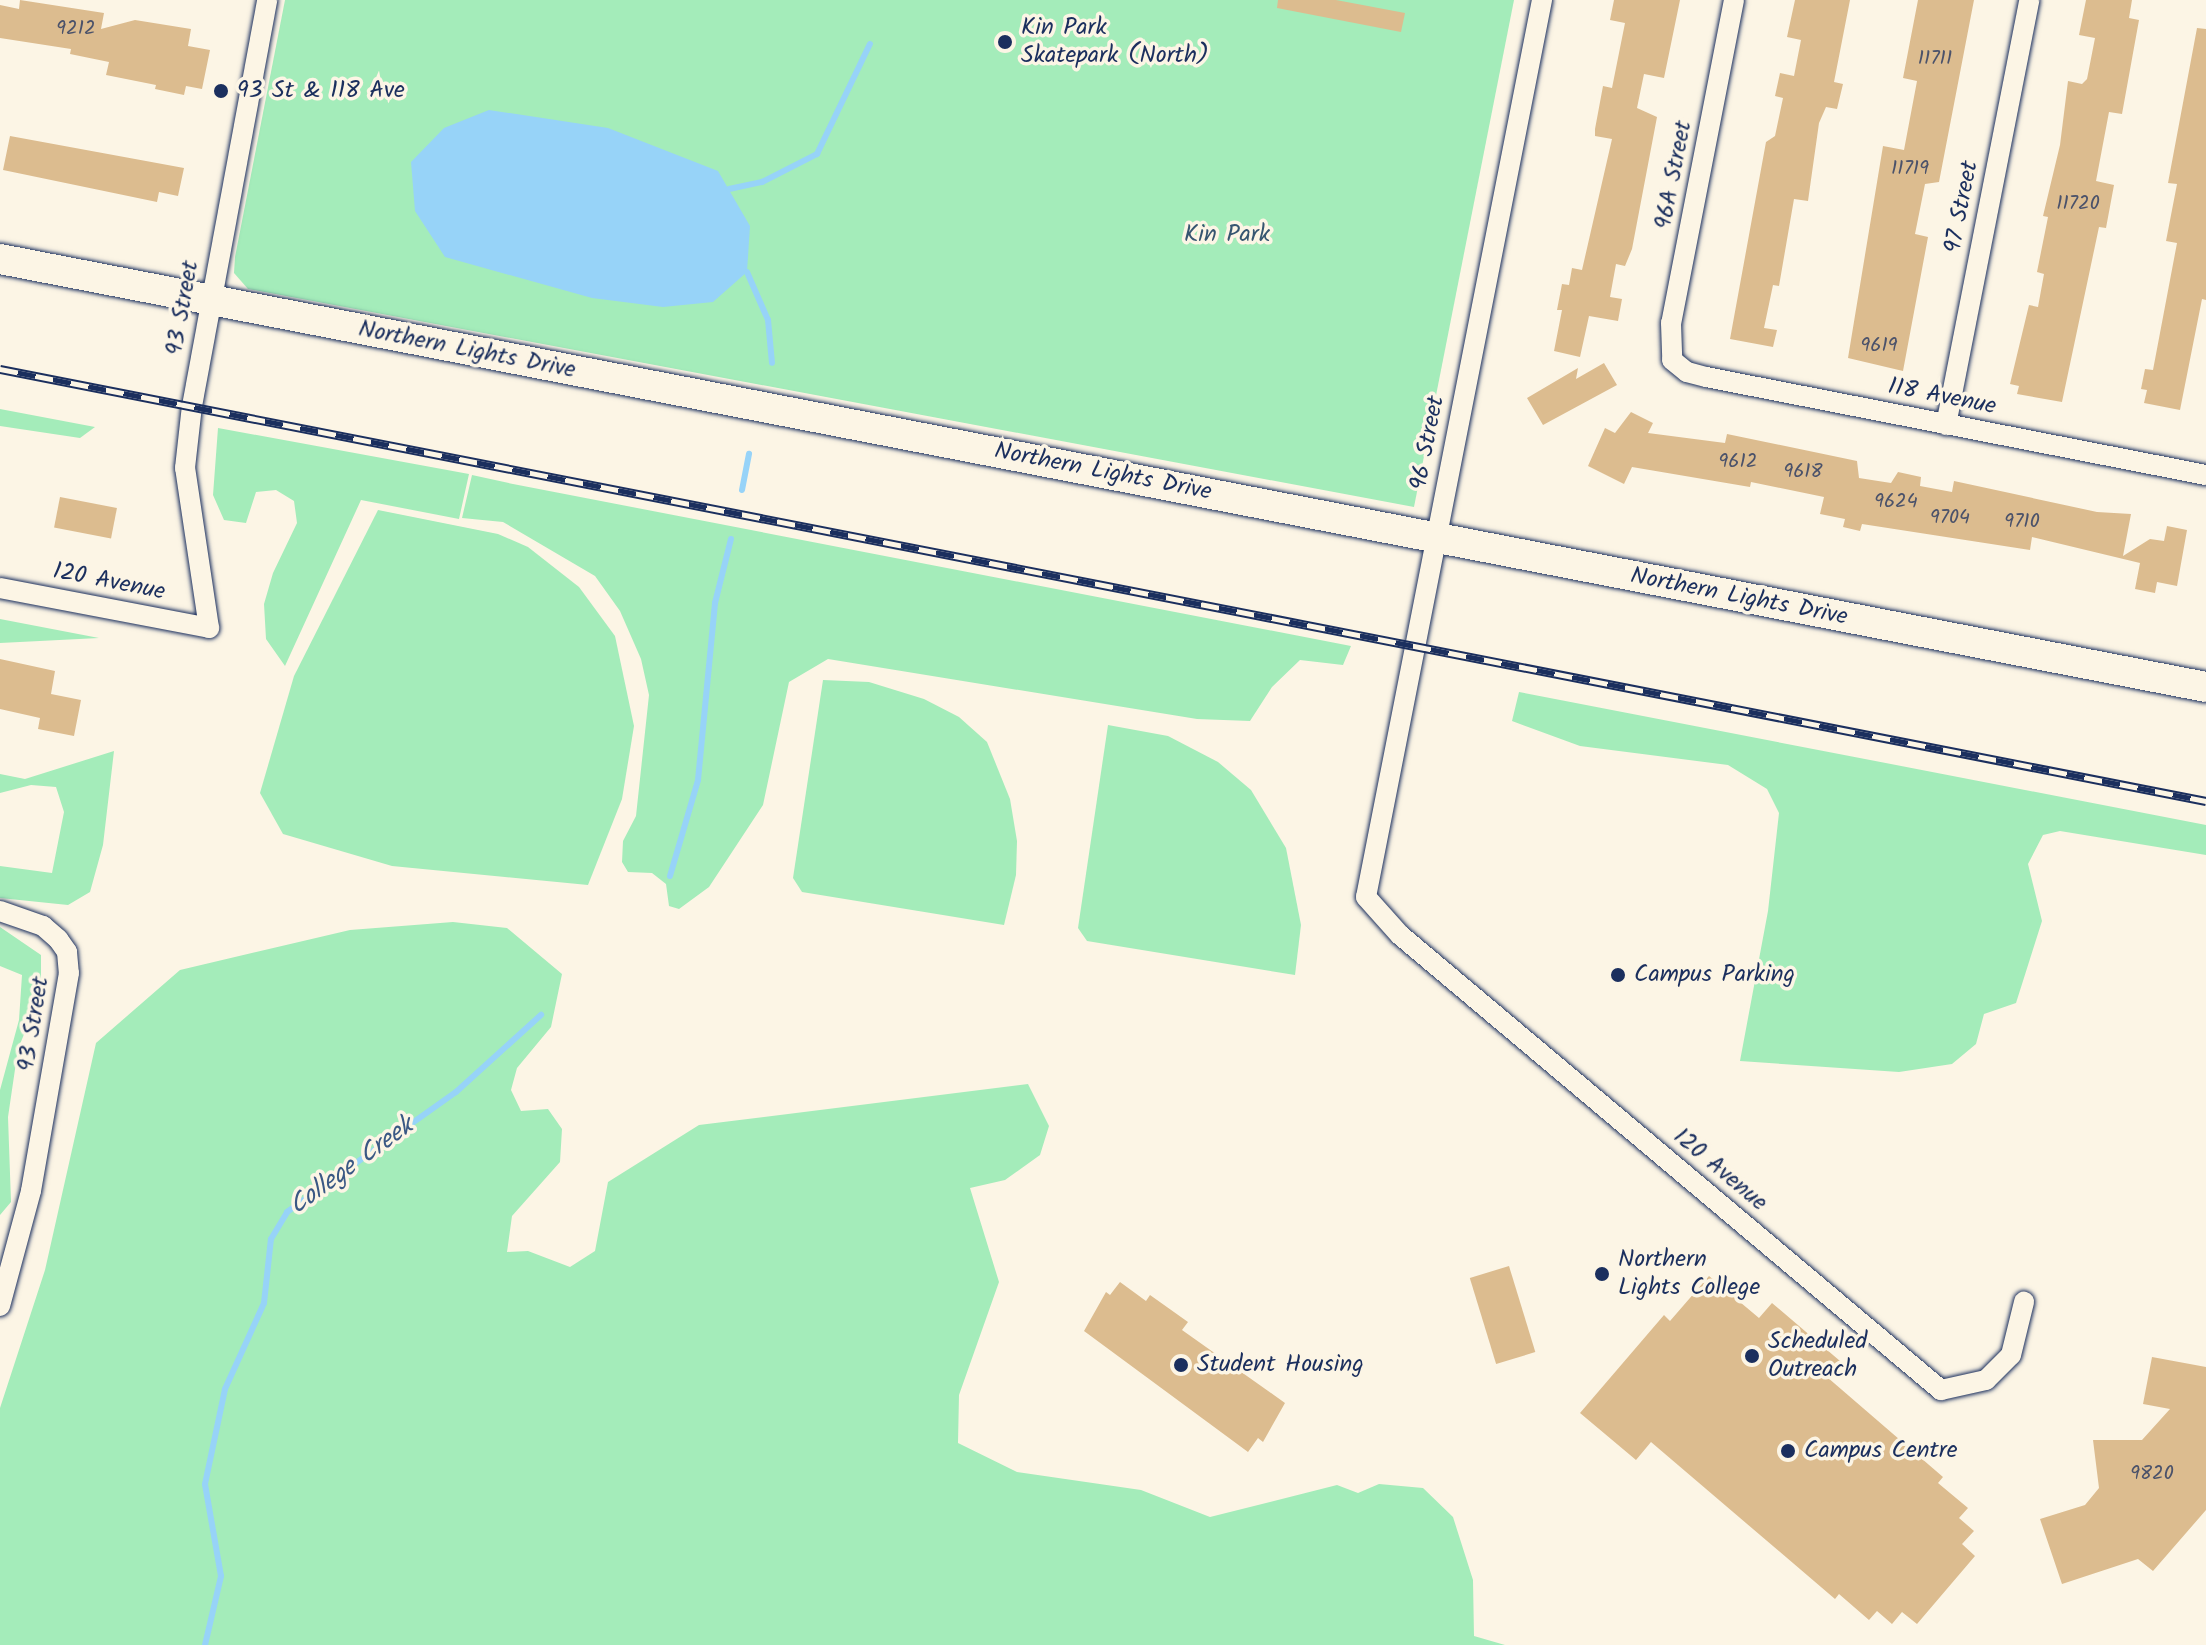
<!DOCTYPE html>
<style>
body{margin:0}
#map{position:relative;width:2206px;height:1645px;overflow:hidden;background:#fcf5e5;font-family:Kalam,sans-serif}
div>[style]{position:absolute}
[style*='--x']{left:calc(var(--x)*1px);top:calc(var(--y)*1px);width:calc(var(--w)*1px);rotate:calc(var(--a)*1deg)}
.green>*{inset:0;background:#a4ecba}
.water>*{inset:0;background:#97d3f8}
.stream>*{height:6px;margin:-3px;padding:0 3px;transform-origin:3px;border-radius:3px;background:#97d3f8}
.building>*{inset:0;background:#dcbc8f;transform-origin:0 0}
.roads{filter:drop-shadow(0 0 2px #1b2f5e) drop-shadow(0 0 2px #1b2f5e)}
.minor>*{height:20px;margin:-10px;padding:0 10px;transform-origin:10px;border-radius:10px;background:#fcf5e5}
.secondary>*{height:30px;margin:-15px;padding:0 15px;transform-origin:15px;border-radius:15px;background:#fcf5e5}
.rail>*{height:9px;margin-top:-4.5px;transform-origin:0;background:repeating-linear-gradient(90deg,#fcf5e5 0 18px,#1b2f5e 0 36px);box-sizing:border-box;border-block:2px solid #1b2f5e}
.dots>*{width:22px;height:22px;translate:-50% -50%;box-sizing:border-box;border:4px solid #fcf5e5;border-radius:50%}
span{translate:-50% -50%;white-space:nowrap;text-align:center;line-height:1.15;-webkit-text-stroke:7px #fcf5e5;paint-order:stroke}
.number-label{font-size:20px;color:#4b526a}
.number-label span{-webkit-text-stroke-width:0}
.poi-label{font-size:24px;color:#1b2f5e}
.left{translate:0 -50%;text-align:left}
.street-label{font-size:24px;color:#1b2f5e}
.park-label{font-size:24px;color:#365570}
.water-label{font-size:26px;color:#3a5884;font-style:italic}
</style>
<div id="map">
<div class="green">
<i style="clip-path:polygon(285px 0,1514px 0,1414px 507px,248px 289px,234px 273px,235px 257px)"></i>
<i style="clip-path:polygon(0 409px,95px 427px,80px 438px,0 426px)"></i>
<i style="clip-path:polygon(218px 428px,469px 474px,459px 519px,361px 500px,285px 666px,266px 639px,264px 604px,273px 573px,297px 523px,294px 501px,276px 490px,256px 492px,246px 523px,224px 520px,213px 495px)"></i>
<i style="clip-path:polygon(472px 475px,513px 484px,1351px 646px,1343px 665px,1300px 660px,1272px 687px,1250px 721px,1197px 719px,828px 659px,789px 682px,763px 805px,709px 887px,679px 909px,669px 906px,666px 884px,652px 873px,628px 872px,622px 862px,623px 841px,636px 816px,649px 695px,641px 659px,620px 611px,595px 576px,503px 522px,462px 518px)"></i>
<i style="clip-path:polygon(378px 510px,498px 534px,528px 547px,579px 587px,615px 636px,634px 726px,622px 799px,588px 885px,392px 866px,283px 834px,260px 793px,294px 676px)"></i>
<i style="clip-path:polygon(0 619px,99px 638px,0 643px)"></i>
<i style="clip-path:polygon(823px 680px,869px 682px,924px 699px,959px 717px,987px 742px,1010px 799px,1017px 841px,1016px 875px,1004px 925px,802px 892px,793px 878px)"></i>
<i style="clip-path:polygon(1519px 692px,2206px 825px,2206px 855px,2060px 831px,2043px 835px,2028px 864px,2042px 921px,2016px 1003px,1984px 1014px,1976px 1044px,1952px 1064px,1899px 1072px,1740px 1061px,1768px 911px,1779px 813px,1767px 789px,1728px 765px,1580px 746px,1512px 721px)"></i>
<i style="clip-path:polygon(1108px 725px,1168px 736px,1218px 762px,1251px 790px,1286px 848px,1301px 925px,1295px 975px,1087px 941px,1078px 928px)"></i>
<i style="clip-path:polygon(114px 751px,103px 845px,90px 892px,68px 905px,0 898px,0 866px,52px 873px,64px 812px,56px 787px,31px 785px,0 793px,0 774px,25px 779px)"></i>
<i style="clip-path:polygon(453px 922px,507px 928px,562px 974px,551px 1027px,517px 1068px,511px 1090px,521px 1111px,548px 1109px,562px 1129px,560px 1162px,512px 1216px,507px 1252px,528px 1251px,570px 1267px,595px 1251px,608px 1182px,699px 1125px,1028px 1084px,1049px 1126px,1040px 1155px,1005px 1180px,970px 1188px,999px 1282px,959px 1395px,958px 1443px,1017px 1472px,1141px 1490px,1210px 1517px,1337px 1485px,1358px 1493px,1379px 1484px,1423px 1488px,1453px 1517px,1473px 1580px,1474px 1636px,1505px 1645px,0 1645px,0 1408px,45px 1270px,96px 1043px,180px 970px,350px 930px)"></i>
<i style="clip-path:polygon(0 927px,41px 955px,41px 993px,18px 1049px,8px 1117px,11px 1202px,0 1215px,0 1090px,19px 1020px,22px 975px,0 966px)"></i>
</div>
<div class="water">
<i style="clip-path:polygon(489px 110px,608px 128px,718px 171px,750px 226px,747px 272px,713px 302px,663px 307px,592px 298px,445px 257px,415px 211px,411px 162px,444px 128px)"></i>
</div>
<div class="stream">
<i style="--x:729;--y:189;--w:34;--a:-12"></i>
<i style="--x:762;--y:182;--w:62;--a:-27"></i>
<i style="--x:817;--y:154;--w:122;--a:-64.3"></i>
<i style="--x:747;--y:272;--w:52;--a:66.4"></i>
<i style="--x:768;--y:320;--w:43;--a:84.7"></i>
<i style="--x:742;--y:490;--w:37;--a:-79"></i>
<i style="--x:670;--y:876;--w:100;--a:-73.7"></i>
<i style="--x:698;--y:780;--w:178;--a:-84.5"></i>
<i style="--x:715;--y:603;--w:66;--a:-76"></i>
<i style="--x:205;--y:1645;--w:71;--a:-76.9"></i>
<i style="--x:221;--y:1576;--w:93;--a:-99.9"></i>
<i style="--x:205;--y:1484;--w:97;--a:-78.1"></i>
<i style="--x:225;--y:1389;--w:94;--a:-65.6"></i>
<i style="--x:264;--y:1303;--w:64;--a:-83.8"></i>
<i style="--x:271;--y:1239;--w:31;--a:-59"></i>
<i style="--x:287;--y:1212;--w:207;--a:-35.4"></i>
<i style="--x:456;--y:1092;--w:115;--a:-42.2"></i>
</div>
<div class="building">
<i style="clip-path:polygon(20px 0,104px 13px,101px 29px,135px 20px,191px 29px,188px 46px,210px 50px,202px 89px,186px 86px,184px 95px,155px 89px,156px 85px,106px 75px,109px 62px,70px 54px,71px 49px,0 38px,0 5px,19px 9px)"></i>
<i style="clip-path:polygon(1278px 0,1336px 0,1405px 13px,1401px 32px,1277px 8px)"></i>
<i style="clip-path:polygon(1614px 0,1680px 0,1664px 78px,1644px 74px,1637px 108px,1657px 117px,1632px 249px,1625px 266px,1616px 264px,1610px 297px,1622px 299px,1618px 321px,1589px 316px,1580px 357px,1554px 351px,1562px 310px,1557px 310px,1562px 284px,1569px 285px,1572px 268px,1582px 270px,1612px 139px,1595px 136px,1595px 129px,1603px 86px,1612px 88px,1625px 23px,1610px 20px)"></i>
<i style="clip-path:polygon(1795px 0,1850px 0,1834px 82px,1843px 84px,1837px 109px,1826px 107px,1819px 123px,1808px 201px,1794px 199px,1779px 286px,1773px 285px,1764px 328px,1777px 330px,1773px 347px,1730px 339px,1766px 142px,1775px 136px,1783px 98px,1775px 96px,1780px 73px,1794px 76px,1801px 40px,1787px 37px)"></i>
<i style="clip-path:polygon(1918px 0,1974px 0,1939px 182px,1925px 184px,1915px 234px,1928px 237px,1903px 371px,1848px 358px,1883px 146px,1904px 150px,1917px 81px,1903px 78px)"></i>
<i style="clip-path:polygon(2086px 0,2132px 0,2129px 18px,2139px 20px,2122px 114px,2109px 112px,2096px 181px,2114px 185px,2106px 228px,2099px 227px,2062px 402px,2017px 394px,2019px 386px,2010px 384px,2029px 305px,2038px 307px,2044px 274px,2037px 272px,2048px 217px,2043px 216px,2060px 145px,2068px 81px,2082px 84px,2087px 79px,2095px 38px,2079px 35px)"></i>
<i style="clip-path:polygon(2197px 28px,2206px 29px,2206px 300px,2202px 299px,2180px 410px,2144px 403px,2147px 390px,2141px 389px,2145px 369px,2153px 370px,2177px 243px,2166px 241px,2177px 184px,2168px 183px)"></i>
<i style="clip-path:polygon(10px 136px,184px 168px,178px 196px,159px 192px,157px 202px,3px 170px)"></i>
<i style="clip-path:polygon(1604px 363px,1617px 385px,1543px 425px,1527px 398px,1578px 368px,1576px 379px)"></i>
<i style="clip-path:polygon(1631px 412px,1653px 423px,1648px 433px,1725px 443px,1727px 434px,1857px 461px,1859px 478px,1891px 483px,1898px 472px,1921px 477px,1920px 486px,1952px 492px,1954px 481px,2097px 512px,2131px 514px,2123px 556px,2150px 539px,2164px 541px,2167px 526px,2187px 530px,2177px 586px,2157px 582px,2155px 593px,2135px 589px,2140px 563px,2032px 537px,2030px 550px,1862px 524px,1860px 531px,1843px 527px,1845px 519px,1820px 514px,1824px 497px,1751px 482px,1750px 487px,1632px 467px,1624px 484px,1588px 466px,1605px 428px,1615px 433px)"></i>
<i style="left:60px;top:497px;width:58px;height:31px;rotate:11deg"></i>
<i style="clip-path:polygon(0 659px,55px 671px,51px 694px,81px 700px,74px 736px,38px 729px,40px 718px,0 709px)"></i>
<i style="left:1509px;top:1266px;width:90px;height:41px;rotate:73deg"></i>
<i style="clip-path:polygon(1709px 1276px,1759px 1318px,1772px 1303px,1840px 1361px,1827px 1377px,1943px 1477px,1938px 1483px,1968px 1508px,1959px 1518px,1974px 1531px,1962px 1544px,1975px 1556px,1917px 1624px,1902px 1612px,1892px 1624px,1877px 1611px,1869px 1620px,1839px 1594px,1835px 1599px,1651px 1442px,1636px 1460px,1580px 1413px,1664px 1315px,1670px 1321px)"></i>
<i style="clip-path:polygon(1120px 1282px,1146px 1301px,1150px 1295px,1188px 1322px,1182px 1330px,1285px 1403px,1263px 1442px,1258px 1438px,1248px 1452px,1084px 1331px,1106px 1292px,1110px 1295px)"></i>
<i style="clip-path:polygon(2152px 1357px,2206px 1367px,2206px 1510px,2153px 1571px,2138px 1559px,2062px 1584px,2040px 1519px,2085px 1505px,2099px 1488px,2093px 1440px,2142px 1440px,2170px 1409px,2143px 1404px)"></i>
</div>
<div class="roads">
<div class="minor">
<i style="--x:1542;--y:0;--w:914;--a:101.1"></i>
<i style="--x:1366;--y:897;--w:51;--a:48.2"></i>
<i style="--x:1400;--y:935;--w:707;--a:40.07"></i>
<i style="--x:1941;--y:1390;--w:46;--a:-12.5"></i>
<i style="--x:1986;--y:1380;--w:35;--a:-45"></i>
<i style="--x:2011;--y:1355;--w:55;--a:-76.2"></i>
<i style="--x:1734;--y:0;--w:329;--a:101"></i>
<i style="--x:1671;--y:323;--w:37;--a:88"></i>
<i style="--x:1672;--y:360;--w:19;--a:39"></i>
<i style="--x:1687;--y:372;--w:20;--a:15"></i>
<i style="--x:1706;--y:377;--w:510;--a:11.09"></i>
<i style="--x:1946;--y:425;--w:433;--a:-78.9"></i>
<i style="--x:0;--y:588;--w:213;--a:10.8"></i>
<i style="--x:209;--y:628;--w:162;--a:-98.5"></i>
<i style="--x:185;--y:468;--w:62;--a:-83.6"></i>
<i style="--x:192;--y:406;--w:413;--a:-79.5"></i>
<i style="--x:0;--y:911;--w:46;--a:19.2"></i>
<i style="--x:43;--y:926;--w:20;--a:41"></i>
<i style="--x:58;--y:939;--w:16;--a:55"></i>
<i style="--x:67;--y:952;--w:21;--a:85"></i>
<i style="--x:69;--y:973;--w:221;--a:99.9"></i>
<i style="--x:31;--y:1191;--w:119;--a:105.1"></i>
</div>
<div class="secondary">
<i style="--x:0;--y:259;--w:2247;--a:10.98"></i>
</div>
</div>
<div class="rail">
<i style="--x:0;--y:369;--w:2248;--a:11.08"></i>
</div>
<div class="dots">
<i style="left:1005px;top:42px;background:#1b2f5e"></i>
<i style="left:221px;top:91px;background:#1b2f5e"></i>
<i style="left:1618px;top:975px;background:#1b2f5e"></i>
<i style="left:1602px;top:1274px;background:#1b2f5e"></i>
<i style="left:1752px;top:1356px;background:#1b2f5e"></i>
<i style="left:1181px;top:1365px;background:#1b2f5e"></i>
<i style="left:1788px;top:1451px;background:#1b2f5e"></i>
</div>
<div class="number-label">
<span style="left:76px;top:29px">9212</span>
<span style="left:1935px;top:59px">11711</span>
<span style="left:1910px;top:169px">11719</span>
<span style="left:2078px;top:204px">11720</span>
<span style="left:1879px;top:346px">9619</span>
<span style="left:1738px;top:462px">9612</span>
<span style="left:1803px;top:472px">9618</span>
<span style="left:1896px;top:502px">9624</span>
<span style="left:1950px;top:518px">9704</span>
<span style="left:2022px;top:522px">9710</span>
<span style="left:2152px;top:1474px">9820</span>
</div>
<div class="poi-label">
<span class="left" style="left:1021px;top:42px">Kin Park<br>Skatepark (North)</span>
<span class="left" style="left:237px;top:91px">93 St &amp; 118 Ave</span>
<span class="left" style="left:1634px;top:975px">Campus Parking</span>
<span class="left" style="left:1618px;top:1274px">Northern<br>Lights College</span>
<span class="left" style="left:1768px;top:1356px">Scheduled<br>Outreach</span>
<span class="left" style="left:1197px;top:1365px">Student Housing</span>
<span class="left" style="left:1804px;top:1451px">Campus Centre</span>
</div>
<div class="street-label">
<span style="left:1674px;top:175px;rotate:-79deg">96A Street</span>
<span style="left:1962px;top:207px;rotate:-79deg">97 Street</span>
<span style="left:183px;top:308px;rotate:-80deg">93 Street</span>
<span style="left:467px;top:350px;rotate:11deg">Northern Lights Drive</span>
<span style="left:1942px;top:397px;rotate:11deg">118 Avenue</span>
<span style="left:1428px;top:443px;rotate:-79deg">96 Street</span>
<span style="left:1103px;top:472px;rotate:11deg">Northern Lights Drive</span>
<span style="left:109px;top:582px;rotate:11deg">120 Avenue</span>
<span style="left:1739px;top:597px;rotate:11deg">Northern Lights Drive</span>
<span style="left:34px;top:1024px;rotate:-81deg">93 Street</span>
<span style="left:1720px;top:1170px;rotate:40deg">120 Avenue</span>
</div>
<div class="park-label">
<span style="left:1227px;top:235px">Kin Park</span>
</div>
<div class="water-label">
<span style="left:352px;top:1167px;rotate:-36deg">College Creek</span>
</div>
</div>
